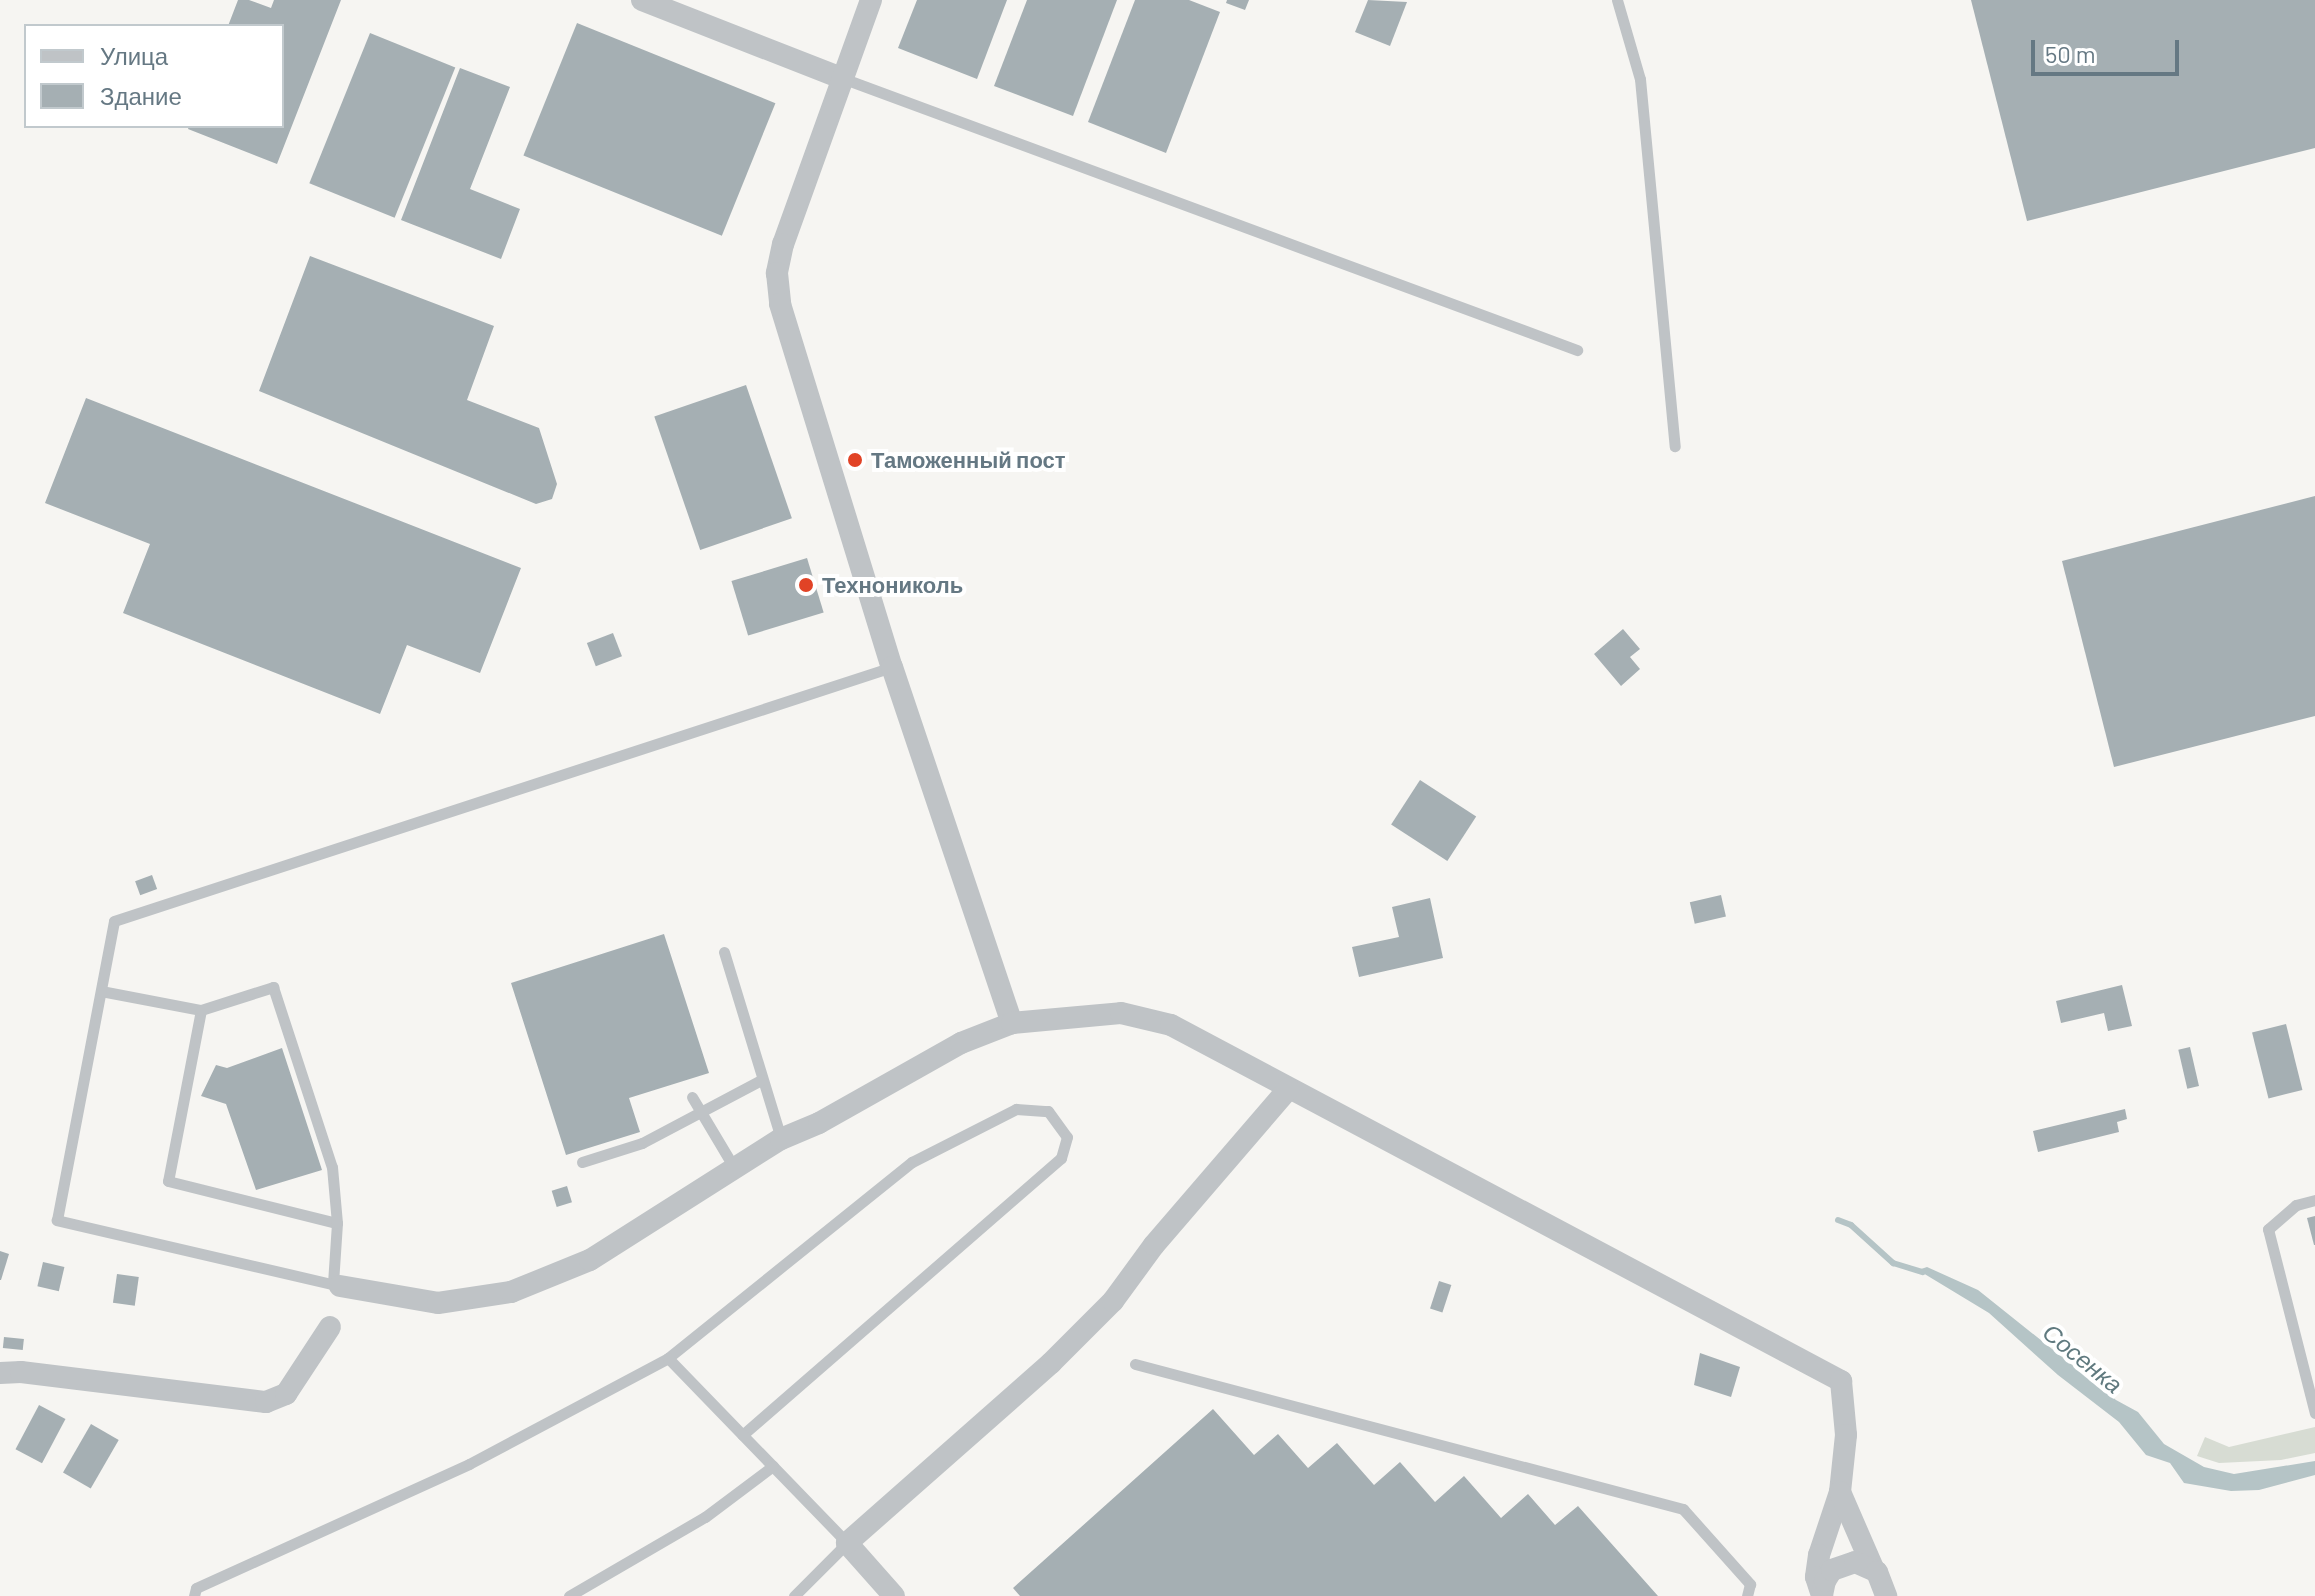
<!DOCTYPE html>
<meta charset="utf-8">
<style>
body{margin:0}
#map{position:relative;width:2315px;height:1596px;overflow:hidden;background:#f6f5f2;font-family:Barlow,sans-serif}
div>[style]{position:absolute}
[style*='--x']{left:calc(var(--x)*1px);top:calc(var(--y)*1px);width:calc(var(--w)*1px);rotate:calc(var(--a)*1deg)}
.green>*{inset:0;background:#d7dcd3}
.water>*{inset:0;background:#b5c4c6}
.stream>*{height:6px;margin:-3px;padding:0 3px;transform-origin:3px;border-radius:3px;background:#b5c4c6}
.building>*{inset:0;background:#a5afb3;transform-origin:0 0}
.lane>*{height:11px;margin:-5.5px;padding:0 5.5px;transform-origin:5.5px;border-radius:5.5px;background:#bfc3c6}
.street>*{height:22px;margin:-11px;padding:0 11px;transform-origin:11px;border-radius:11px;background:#bfc3c6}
.dots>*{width:22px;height:22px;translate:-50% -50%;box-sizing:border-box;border:4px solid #fff;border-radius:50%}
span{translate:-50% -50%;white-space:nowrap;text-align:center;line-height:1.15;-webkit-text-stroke:8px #fff;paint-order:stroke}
.poi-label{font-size:22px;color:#657883;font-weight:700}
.left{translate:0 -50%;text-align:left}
.water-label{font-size:24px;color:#607a7f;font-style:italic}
.legend{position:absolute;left:24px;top:24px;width:260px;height:104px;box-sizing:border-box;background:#fff;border:2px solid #c1c9cd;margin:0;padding:10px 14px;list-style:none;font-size:24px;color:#657883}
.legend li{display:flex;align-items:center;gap:16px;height:40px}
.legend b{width:40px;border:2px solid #c1c9cd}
.scale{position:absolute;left:2031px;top:40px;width:148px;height:36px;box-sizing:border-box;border:4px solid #657883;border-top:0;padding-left:10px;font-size:24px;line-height:28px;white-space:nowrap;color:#657883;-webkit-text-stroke:6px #fff;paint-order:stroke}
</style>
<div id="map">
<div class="green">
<i style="clip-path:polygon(2315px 1427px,2315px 1453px,2281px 1460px,2219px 1463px,2197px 1456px,2205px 1437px,2229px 1447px)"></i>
</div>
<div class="water">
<i style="clip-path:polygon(1927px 1267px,1978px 1290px,2116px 1400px,2138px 1412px,2164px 1444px,2204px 1467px,2234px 1474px,2315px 1461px,2315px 1475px,2259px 1490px,2231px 1491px,2184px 1483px,2170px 1463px,2146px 1455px,2119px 1422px,2058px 1375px,1989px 1313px,1918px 1270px)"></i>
</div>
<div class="stream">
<i style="--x:1838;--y:1220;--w:14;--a:21"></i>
<i style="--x:1851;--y:1225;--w:57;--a:42.1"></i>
<i style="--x:1893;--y:1263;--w:31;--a:17"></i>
</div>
<div class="building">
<i style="clip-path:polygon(238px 0,249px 0,271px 8px,274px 0,341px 0,277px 164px,188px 129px,189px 126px,282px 126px,282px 26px,228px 26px)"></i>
<i style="clip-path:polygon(917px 0,1007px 0,977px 79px,898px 48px)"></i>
<i style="clip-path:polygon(1027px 0,1117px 0,1073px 116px,994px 86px)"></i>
<i style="clip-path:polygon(1135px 0,1189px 0,1220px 12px,1166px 153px,1088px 122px)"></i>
<i style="clip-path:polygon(1227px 0,1249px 0,1245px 10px,1226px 3px)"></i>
<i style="clip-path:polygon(1368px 0,1407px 2px,1390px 46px,1355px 32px)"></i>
<i style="clip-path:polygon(1971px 0,2315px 0,2315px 148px,2027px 221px)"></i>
<i style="left:577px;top:23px;width:214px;height:143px;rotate:22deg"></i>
<i style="left:370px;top:33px;width:92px;height:162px;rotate:22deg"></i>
<i style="clip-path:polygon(460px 68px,510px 87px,470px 189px,520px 209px,501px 259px,401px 220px)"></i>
<i style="clip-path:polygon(310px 256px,494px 326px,467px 400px,539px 428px,557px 484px,552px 499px,536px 504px,259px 391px)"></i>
<i style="left:746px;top:385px;width:141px;height:97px;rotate:71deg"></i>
<i style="clip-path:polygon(86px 398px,521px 568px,480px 673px,407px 645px,380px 714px,123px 613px,150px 544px,45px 503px)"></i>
<i style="clip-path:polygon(2315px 496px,2315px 716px,2114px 767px,2062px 561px)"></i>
<i style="left:807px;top:558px;width:57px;height:79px;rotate:73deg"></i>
<i style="clip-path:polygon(1623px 629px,1640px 649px,1630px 657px,1640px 669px,1621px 686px,1594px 654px)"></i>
<i style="left:613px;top:633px;width:25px;height:28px;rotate:69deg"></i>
<i style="left:1420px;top:780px;width:67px;height:53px;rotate:33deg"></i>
<i style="left:152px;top:875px;width:15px;height:18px;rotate:70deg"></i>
<i style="left:1721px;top:895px;width:22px;height:32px;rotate:77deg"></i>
<i style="clip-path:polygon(1430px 898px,1443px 958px,1359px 977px,1352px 947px,1399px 937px,1392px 907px)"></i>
<i style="clip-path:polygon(664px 934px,709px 1073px,629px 1098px,640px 1132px,566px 1155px,511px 983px)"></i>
<i style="clip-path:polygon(2122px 985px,2132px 1026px,2108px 1031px,2104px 1013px,2061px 1023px,2056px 1001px)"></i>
<i style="left:2286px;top:1024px;width:68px;height:35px;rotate:76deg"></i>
<i style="left:2190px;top:1047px;width:40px;height:12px;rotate:77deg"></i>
<i style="clip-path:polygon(282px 1048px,322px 1170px,256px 1190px,226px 1104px,201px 1096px,216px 1065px,227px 1068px)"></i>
<i style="clip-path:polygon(2125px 1109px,2127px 1119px,2117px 1122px,2119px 1132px,2038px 1152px,2033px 1131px)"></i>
<i style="left:567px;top:1186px;width:17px;height:16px;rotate:73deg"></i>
<i style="clip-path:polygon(2315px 1216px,2315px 1245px,2314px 1245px,2307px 1218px)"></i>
<i style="clip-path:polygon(0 1251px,9px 1254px,1px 1280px,0 1280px)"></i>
<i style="left:43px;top:1262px;width:22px;height:25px;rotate:13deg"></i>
<i style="left:117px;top:1274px;width:22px;height:29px;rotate:8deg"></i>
<i style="left:1439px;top:1281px;width:13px;height:29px;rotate:18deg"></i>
<i style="left:4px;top:1337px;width:20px;height:11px;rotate:6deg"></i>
<i style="clip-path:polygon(1700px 1353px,1740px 1367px,1731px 1397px,1694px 1385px)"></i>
<i style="left:39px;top:1405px;width:30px;height:50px;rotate:28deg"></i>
<i style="clip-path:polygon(1213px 1409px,1254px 1455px,1278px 1434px,1308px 1468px,1337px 1443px,1374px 1485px,1400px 1462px,1435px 1502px,1464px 1476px,1501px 1518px,1528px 1494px,1555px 1525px,1578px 1506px,1658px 1596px,1020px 1596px,1013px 1588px)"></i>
<i style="left:91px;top:1424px;width:32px;height:56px;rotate:30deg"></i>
</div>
<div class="lane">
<i style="--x:1617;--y:0;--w:82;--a:73.8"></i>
<i style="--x:1640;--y:79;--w:369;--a:84.6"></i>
<i style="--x:842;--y:78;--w:784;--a:20.31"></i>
<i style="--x:724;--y:952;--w:195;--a:73"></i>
<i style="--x:101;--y:991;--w:102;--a:10.8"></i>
<i style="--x:201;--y:1010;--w:174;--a:100.9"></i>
<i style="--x:168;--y:1181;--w:174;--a:14"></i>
<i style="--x:337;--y:1223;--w:61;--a:93.8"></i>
<i style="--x:201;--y:1010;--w:76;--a:-17.7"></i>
<i style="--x:273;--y:987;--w:189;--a:71.9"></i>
<i style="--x:332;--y:1167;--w:56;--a:84.9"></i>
<i style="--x:692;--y:1097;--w:84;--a:59.2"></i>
<i style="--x:582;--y:1162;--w:63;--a:-17.6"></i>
<i style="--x:642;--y:1143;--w:135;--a:-27.9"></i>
<i style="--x:2315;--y:1200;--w:20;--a:165"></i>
<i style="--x:2296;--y:1205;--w:37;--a:139"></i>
<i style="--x:2268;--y:1229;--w:190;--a:75.7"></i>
<i style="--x:340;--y:1286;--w:291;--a:-166.9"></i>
<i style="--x:57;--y:1220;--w:304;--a:-79.2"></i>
<i style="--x:114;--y:921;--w:818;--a:-18.08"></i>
<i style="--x:668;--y:1358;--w:313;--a:-38.8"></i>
<i style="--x:912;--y:1162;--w:117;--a:-27"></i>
<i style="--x:1016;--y:1109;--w:32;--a:4"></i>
<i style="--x:1048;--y:1111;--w:32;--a:54"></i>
<i style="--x:1067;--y:1137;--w:22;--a:106"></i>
<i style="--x:1061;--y:1158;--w:422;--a:139"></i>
<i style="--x:1135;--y:1364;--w:567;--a:14.82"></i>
<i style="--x:1683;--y:1509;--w:101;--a:48.2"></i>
<i style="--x:1750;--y:1584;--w:12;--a:104"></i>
<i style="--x:194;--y:1596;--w:8;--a:-76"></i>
<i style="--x:196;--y:1588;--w:300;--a:-24.4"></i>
<i style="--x:469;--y:1464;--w:225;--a:-28"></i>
<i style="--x:668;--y:1358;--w:257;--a:45.9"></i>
<i style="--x:847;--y:1543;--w:75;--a:135"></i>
<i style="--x:569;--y:1596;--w:157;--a:-30.2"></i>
<i style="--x:705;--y:1517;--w:85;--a:-36.9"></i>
</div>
<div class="street">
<i style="--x:642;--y:0;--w:214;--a:21.4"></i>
<i style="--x:871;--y:0;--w:259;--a:109.8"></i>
<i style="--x:783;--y:244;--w:30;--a:102"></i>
<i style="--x:777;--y:273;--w:31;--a:84"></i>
<i style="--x:780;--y:304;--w:380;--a:72.9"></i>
<i style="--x:892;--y:667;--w:376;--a:71.4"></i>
<i style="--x:340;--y:1286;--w:99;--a:9.8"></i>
<i style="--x:438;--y:1303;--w:74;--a:-8.6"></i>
<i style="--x:511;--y:1292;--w:85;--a:-22.1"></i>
<i style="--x:590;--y:1260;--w:226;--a:-32.4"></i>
<i style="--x:781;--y:1139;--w:41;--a:-22.8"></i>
<i style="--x:819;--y:1123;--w:163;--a:-29.4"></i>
<i style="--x:961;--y:1043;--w:55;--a:-21.4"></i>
<i style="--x:1012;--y:1023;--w:109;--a:-5.2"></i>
<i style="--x:1121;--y:1013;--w:51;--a:13.5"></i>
<i style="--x:1171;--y:1025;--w:759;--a:27.98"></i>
<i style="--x:1841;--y:1381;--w:54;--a:84.7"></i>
<i style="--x:1846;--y:1435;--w:57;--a:96"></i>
<i style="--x:1840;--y:1492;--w:66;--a:108.4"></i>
<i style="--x:1819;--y:1555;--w:22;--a:98"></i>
<i style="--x:1816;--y:1577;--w:20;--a:72"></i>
<i style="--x:0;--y:1373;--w:21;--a:-3"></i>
<i style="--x:21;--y:1372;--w:247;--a:7"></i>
<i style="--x:266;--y:1402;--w:22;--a:-22"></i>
<i style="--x:286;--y:1394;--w:80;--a:-56.7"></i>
<i style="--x:1840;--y:1492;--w:83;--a:66.5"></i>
<i style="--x:1822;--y:1595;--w:14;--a:-78"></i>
<i style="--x:1825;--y:1581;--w:13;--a:-58"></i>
<i style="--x:1832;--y:1570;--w:24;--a:-19"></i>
<i style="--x:1855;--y:1562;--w:24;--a:24"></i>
<i style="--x:1877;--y:1572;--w:26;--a:69"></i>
<i style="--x:894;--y:1596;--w:71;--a:-131.6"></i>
<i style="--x:847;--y:1543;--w:272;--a:-41.4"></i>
<i style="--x:1051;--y:1363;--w:88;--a:-45"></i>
<i style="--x:1113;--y:1301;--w:69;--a:-53.8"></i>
<i style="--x:1154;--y:1245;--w:206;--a:-49.3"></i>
</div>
<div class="dots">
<i style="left:855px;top:460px;background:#e14326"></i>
<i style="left:806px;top:585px;background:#e14326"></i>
</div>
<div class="poi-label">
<span class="left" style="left:871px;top:460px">Таможенный пост</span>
<span class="left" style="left:822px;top:585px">Технониколь</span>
</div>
<div class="water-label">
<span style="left:2083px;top:1358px;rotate:39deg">Сосенка</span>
</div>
<ul class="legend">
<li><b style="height:10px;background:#bfc3c6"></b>Улица</li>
<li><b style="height:22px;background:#a5afb3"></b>Здание</li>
</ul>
<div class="scale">50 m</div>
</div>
